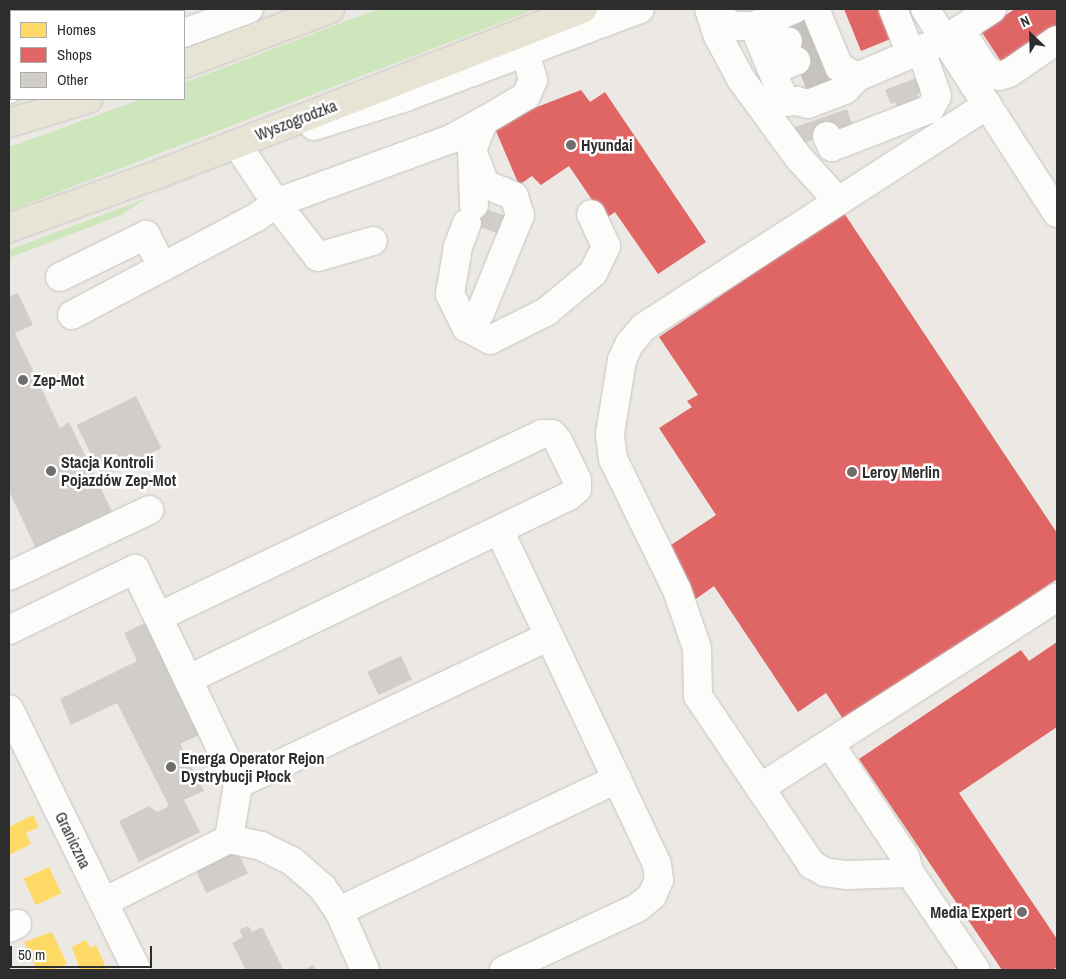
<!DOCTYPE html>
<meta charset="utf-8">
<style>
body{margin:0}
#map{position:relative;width:1066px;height:979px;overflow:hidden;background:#ece8e4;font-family:"Archivo Narrow",sans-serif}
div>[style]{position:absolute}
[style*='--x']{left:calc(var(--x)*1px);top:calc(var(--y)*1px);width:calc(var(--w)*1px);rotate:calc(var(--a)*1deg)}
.green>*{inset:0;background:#cde6bc}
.homes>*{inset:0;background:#ffd966;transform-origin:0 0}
.shops>*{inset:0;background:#e06666}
.building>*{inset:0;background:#d1ceca;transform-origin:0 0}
.minor-tunnel>*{height:28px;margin-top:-14px;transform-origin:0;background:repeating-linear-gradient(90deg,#c6c3bf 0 28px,transparent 0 42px)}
.roads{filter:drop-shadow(0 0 1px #c5c4c4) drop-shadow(0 0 1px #c5c4c4)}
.minor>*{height:28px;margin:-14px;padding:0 14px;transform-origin:14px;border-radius:14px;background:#fcfcfb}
.major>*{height:28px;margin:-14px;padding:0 14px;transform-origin:14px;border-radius:14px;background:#e8e4d5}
.dots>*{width:14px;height:14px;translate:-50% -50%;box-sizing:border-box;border:2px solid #fff;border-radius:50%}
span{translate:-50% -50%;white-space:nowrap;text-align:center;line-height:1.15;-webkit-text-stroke:5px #fff;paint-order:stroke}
.street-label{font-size:16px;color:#2d2d2d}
.poi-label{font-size:16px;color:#2d2d2d;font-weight:700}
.left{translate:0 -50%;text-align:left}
.right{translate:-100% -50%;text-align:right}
.frame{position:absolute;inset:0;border:10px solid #2d2d2d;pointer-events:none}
.legend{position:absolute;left:10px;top:10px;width:175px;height:90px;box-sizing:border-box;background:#fff;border:1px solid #ababab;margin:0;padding:6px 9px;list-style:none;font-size:15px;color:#2d2d2d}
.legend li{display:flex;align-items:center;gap:10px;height:25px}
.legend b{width:25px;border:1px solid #ababab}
.north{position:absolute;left:1006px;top:10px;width:50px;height:50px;-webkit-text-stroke:4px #fff;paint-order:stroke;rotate:336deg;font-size:14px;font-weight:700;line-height:20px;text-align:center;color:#2d2d2d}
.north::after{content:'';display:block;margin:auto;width:18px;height:22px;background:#2d2d2d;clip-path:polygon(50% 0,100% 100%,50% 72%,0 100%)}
.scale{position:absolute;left:10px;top:946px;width:142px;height:22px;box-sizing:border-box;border:2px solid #2d2d2d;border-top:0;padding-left:6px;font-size:15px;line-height:18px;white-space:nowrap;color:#2d2d2d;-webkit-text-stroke:4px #fff;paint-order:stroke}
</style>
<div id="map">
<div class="green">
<i style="clip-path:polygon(378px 9px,536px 9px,9px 211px,9px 147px,142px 99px,184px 99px,184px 83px)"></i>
<i style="clip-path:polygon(147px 198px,121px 215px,9px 258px,9px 250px)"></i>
</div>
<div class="homes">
<i style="clip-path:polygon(33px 815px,39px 827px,26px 833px,31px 844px,9px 855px,9px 827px)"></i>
<i style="left:49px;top:867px;width:29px;height:28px;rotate:65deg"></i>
<i style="clip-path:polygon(52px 932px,67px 964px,53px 970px,37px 970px,24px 942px)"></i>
<i style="clip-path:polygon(86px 940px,90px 948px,96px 945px,107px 970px,80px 970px,72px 947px)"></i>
</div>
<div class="shops">
<i style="clip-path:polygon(844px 9px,881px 9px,893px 38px,861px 51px)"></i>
<i style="clip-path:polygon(1015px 9px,1057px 9px,1057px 26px,1002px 63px,981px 31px)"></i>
<i style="clip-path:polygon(581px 90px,590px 102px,605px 92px,706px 242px,658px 274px,615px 212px,605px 219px,569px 166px,541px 185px,532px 176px,519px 185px,493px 124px)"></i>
<i style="clip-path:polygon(844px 213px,1057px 533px,1057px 579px,845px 722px,826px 693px,798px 712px,714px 586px,693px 601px,668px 547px,716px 515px,659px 428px,692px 407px,687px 401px,698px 395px,659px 337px)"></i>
<i style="clip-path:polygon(1057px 642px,1057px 727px,959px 793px,1057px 939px,1057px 967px,1052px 970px,1002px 970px,859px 759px,1021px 650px,1029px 661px)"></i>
</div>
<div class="building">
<i style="left:804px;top:16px;width:75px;height:25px;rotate:68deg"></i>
<i style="clip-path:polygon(916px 78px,921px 92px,917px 94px,919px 99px,898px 108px,895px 102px,891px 104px,885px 90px)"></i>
<i style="left:847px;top:109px;width:18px;height:58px;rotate:71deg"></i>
<i style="left:474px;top:205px;width:34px;height:19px;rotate:19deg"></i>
<i style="clip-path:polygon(18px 293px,33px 325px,15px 333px,60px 428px,69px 422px,115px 518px,38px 553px,9px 491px,9px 297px)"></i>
<i style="left:136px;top:396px;width:58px;height:66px;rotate:64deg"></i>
<i style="clip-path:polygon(147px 622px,201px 734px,180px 744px,204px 791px,184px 800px,200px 832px,139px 862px,119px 821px,149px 806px,157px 812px,169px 806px,117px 703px,71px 725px,60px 699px,137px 661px,124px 633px)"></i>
<i style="left:401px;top:656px;width:26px;height:37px;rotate:65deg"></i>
<i style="left:237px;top:850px;width:26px;height:46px;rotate:65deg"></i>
<i style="clip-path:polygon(248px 926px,252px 932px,262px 927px,283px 969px,246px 970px,232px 943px,243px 937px,239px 930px)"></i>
<i style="clip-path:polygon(313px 965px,316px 970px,304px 970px)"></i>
</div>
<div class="minor-tunnel">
<i style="--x:788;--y:41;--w:25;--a:-21"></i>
<i style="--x:796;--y:61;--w:24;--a:-22"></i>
<i style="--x:803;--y:81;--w:26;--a:-21"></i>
</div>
<div class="roads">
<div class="minor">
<i style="--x:709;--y:9;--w:28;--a:72"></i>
<i style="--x:718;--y:36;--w:49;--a:61.9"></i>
<i style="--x:741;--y:79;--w:97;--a:53.8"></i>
<i style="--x:798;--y:157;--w:58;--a:47.8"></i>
<i style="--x:815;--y:9;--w:63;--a:67.5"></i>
<i style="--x:839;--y:67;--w:21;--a:29"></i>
<i style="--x:893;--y:9;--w:48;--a:68.2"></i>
<i style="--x:925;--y:9;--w:243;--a:57.1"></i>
<i style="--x:713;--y:15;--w:25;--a:27"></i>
<i style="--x:735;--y:26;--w:19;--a:0"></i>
<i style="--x:754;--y:26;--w:82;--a:67.8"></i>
<i style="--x:785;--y:102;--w:12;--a:-5"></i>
<i style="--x:797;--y:101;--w:11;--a:15"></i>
<i style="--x:808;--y:104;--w:40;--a:-21"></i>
<i style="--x:845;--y:90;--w:18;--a:-47"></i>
<i style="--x:857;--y:77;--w:97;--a:-23.1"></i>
<i style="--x:946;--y:39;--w:55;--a:-33.1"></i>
<i style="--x:754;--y:26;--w:44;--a:-22.5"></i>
<i style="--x:184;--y:33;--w:69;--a:-20.3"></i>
<i style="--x:968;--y:42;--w:33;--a:57"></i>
<i style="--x:986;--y:70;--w:14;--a:25"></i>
<i style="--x:999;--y:76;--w:10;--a:-17"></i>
<i style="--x:1009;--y:73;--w:58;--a:-34.5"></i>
<i style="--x:765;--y:51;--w:25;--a:-23"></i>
<i style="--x:772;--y:70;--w:26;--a:-21"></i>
<i style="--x:9;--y:89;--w:2;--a:-27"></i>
<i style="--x:314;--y:126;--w:93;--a:-17.5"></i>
<i style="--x:403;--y:98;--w:253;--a:-20.6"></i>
<i style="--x:827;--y:136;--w:12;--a:66"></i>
<i style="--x:832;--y:147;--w:105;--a:-21.2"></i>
<i style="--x:930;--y:109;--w:15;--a:-62"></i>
<i style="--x:937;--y:96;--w:49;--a:-109.2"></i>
<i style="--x:240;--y:149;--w:65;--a:56.3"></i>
<i style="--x:276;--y:203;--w:186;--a:-20.1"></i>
<i style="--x:451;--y:139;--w:38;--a:-29"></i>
<i style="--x:474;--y:205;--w:55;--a:-92.1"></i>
<i style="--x:472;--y:150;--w:31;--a:-68"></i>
<i style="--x:484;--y:121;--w:49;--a:-30.8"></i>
<i style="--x:526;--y:96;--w:17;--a:-66"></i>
<i style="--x:533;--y:80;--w:28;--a:-105"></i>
<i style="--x:467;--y:223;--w:26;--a:111"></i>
<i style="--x:458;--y:247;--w:48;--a:99.7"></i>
<i style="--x:450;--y:294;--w:37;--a:64"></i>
<i style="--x:466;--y:327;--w:27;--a:28"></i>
<i style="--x:490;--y:340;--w:63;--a:-26.6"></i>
<i style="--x:546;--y:312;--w:61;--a:-39.7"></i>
<i style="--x:593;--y:273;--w:30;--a:-64"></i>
<i style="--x:606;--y:246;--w:35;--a:-115"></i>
<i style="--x:60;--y:277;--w:96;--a:-26"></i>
<i style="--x:146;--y:235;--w:36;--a:63"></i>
<i style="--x:72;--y:315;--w:209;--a:-27.9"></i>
<i style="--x:257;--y:217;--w:24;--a:-36"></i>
<i style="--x:276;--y:203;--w:68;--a:52.1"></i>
<i style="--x:318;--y:257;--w:57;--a:-16.2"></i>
<i style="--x:466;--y:327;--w:20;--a:-45"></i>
<i style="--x:480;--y:313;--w:106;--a:-67.8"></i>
<i style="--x:520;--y:215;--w:20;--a:-108"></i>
<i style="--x:514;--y:196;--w:31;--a:-158"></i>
<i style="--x:485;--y:184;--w:36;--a:-111"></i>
<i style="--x:499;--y:530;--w:369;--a:64.7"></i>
<i style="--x:657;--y:864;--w:16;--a:83"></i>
<i style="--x:659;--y:880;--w:17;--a:114"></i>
<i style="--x:652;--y:896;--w:19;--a:141"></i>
<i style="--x:637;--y:908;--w:147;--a:155"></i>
<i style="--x:9;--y:576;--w:155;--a:-25.2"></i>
<i style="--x:158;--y:617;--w:425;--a:-25.5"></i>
<i style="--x:542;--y:434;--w:10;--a:0"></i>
<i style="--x:552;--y:434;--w:9;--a:49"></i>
<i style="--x:558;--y:441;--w:43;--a:64"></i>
<i style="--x:577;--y:480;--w:9;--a:90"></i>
<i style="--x:577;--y:489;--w:11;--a:139"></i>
<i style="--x:569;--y:496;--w:423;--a:154.3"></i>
<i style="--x:9;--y:630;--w:140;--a:-25.8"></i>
<i style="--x:135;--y:569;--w:238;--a:64.4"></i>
<i style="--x:238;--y:784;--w:56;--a:99.3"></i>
<i style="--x:229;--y:839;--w:140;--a:153.3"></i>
<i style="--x:9;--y:709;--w:291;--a:63.9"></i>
<i style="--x:830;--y:744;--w:136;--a:56.4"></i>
<i style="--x:905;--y:857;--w:17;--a:73"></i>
<i style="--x:910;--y:873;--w:117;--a:55.8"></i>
<i style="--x:238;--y:784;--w:344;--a:-25.4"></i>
<i style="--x:760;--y:788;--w:111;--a:-124"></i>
<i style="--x:698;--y:696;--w:48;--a:-91.2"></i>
<i style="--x:697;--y:648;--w:61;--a:-109"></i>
<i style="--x:677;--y:590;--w:146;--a:-116"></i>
<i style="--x:613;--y:459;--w:25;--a:-97"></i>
<i style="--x:610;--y:434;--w:75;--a:-80.8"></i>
<i style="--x:622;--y:360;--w:19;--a:-65"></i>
<i style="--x:630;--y:343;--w:21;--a:-49"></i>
<i style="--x:644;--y:327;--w:409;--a:-32.9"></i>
<i style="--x:229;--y:839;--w:33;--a:12"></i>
<i style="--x:261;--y:846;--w:34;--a:26"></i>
<i style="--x:292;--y:861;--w:40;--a:41"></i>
<i style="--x:322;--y:887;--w:29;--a:55"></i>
<i style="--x:339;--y:911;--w:64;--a:66.2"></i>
<i style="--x:910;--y:873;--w:64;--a:178.2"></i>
<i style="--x:846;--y:875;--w:21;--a:-172"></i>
<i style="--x:825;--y:872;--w:15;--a:-152"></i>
<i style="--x:812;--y:865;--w:93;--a:-124"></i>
<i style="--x:760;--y:788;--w:353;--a:-32.7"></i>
<i style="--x:339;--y:911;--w:308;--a:-25.4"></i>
<i style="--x:9;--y:928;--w:9;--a:-27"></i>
</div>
<div class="major">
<i style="--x:184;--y:64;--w:156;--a:-20.6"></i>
<i style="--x:9;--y:123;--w:83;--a:-16.9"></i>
<i style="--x:9;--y:228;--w:159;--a:-19.8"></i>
<i style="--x:159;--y:174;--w:455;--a:-21.3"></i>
</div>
</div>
<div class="dots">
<i style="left:571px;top:145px;background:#706e6d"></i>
<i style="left:23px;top:380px;background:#706e6d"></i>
<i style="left:51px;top:471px;background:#706e6d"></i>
<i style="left:852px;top:472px;background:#706e6d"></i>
<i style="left:171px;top:767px;background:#706e6d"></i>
<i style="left:1022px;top:912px;background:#706e6d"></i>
</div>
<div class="street-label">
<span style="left:296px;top:120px;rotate:-21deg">Wyszogrodzka</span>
<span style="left:73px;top:840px;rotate:64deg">Graniczna</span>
</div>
<div class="poi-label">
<span class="left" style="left:581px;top:145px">Hyundai</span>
<span class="left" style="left:33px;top:380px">Zep-Mot</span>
<span class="left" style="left:61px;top:471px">Stacja Kontroli<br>Pojazdów Zep-Mot</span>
<span class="left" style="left:862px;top:472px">Leroy Merlin</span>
<span class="left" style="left:181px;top:767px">Energa Operator Rejon<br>Dystrybucji Płock</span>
<span class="right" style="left:1012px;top:912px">Media Expert</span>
</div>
<div class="frame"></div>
<ul class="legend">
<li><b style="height:14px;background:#ffd966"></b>Homes</li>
<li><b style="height:14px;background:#e06666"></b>Shops</li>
<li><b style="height:14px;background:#d1ceca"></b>Other</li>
</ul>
<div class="north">N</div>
<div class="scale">50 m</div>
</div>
